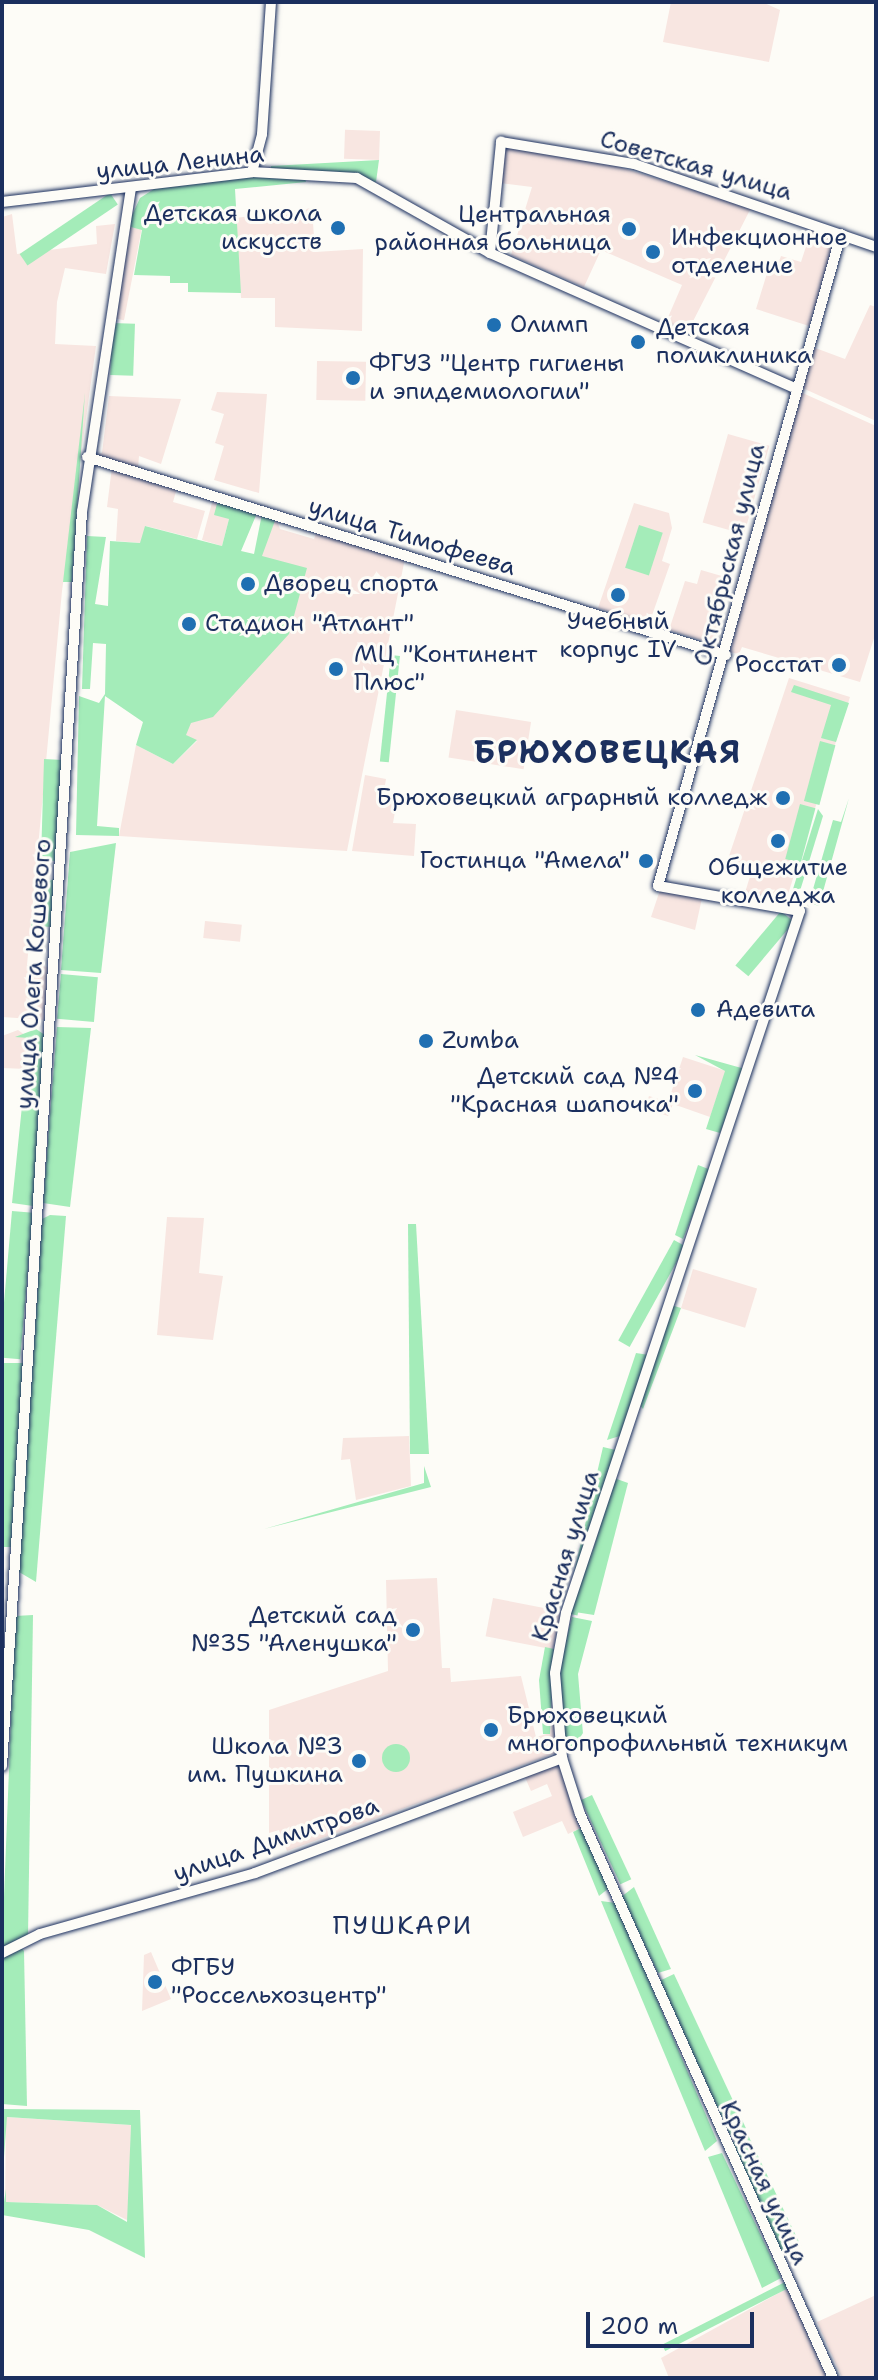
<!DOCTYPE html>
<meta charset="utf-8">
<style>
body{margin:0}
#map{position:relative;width:878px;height:2380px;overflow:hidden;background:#fdfcf7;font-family:"Shantell Sans",sans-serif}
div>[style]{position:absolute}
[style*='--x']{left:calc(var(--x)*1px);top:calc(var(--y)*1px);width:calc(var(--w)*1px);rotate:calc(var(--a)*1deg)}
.built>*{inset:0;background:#f8e6e1;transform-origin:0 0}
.green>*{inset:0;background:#a4ecb9;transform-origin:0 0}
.round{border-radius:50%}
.roads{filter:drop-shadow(0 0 2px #1b2f5e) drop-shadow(0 0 2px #1b2f5e)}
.secondary>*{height:10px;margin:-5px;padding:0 5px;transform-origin:5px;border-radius:5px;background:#fdfcf7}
.dots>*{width:22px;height:22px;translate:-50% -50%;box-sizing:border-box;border:4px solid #fdfcf7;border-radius:50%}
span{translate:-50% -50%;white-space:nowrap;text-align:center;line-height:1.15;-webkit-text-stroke:6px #fdfcf7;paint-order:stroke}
.street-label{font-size:24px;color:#1b2f5e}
.poi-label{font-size:24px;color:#1b2f5e}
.right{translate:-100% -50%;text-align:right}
.left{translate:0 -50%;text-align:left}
.neighbourhood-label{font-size:26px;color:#1b2f5e;letter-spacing:2px}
.district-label{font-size:32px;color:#1b2f5e;font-weight:700;letter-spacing:2px}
.frame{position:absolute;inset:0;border:4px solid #1b2f5e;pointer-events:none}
.scale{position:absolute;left:586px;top:2312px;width:168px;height:36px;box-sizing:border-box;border:4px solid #1b2f5e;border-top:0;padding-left:10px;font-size:24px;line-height:28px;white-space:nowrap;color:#1b2f5e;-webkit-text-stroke:6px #fdfcf7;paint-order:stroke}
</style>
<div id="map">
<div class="built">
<i style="clip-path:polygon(671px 2px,762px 2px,780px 10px,769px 62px,663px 42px)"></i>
<i style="left:380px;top:131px;width:29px;height:35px;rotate:92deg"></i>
<i style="clip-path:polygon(503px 147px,616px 166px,751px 208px,688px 331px,666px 322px,682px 285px,601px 250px,584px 287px,511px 255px,532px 187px,500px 183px)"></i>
<i style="clip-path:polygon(312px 208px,315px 252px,363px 249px,362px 331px,275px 327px,275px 298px,241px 298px,236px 218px)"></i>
<i style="clip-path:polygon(12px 214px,17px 254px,97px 244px,96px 226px,115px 224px,106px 274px,65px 268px,57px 302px,55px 344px,96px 346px,62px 591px,27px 965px,50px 967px,46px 1020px,2px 1017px,2px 217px)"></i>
<i style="clip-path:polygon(813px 225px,838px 235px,809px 326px,756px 309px,768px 270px,775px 272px,781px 256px,801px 262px)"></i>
<i style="left:127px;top:226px;width:15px;height:93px;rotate:11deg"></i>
<i style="clip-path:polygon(870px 305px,876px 307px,876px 421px,798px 386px,810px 346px,845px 359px)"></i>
<i style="left:317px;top:361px;width:49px;height:39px;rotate:1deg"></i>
<i style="clip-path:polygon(796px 390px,876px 426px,876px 632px,860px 682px,742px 647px,739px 654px,730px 652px)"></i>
<i style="clip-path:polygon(217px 392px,267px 394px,259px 493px,214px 480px,224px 446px,215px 443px,224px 414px,211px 410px)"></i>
<i style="clip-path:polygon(109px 396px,181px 399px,161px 464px,139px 456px,138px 469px,92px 456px,102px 453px)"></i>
<i style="left:728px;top:434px;width:43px;height:92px;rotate:16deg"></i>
<i style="clip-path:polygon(112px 467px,177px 488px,173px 502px,205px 511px,197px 539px,146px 526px,141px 543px,116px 541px,118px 509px,107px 507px)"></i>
<i style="clip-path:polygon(213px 499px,229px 519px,222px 546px,202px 540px)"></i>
<i style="clip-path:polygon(634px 503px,669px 513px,672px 528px,662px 561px,670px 564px,649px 624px,598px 608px)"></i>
<i style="clip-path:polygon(276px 518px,280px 529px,314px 539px,317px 531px,405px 558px,347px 851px,119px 836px,136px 745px,173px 764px,197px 741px,185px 735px)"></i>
<i style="clip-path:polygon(701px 570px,732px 579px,714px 644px,669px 630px,685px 581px,697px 584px)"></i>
<i style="clip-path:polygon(789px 678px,850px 697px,785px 904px,744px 896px,751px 873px,726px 865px)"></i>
<i style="left:456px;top:710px;width:76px;height:48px;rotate:9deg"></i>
<i style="clip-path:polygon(365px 775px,386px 779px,383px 797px,397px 800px,393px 823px,416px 824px,414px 856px,352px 851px)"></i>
<i style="clip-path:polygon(660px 890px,702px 898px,695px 930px,651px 917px)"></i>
<i style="left:205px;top:921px;width:37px;height:17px;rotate:6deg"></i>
<i style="clip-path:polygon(18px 1030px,29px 1038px,27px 1069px,2px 1068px,2px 1036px)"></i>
<i style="clip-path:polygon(683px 1057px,726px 1071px,710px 1117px,673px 1104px,668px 1116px,645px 1108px,649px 1096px,668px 1102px)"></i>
<i style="clip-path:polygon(167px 1217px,204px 1218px,199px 1273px,223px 1276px,213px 1340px,157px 1335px)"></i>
<i style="left:693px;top:1269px;width:67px;height:41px;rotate:17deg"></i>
<i style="clip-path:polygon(409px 1436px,411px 1486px,356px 1500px,350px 1459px,341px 1460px,343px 1438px)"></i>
<i style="clip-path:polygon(437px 1578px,442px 1668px,450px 1668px,451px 1682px,521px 1676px,536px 1737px,550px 1733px,552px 1698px,558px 1752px,287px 1851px,279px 1830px,269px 1833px,269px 1710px,388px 1671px,386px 1580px)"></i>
<i style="left:493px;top:1598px;width:69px;height:39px;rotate:11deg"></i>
<i style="clip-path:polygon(560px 1761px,583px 1827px,568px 1834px,562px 1821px,523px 1837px,513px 1812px,552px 1796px,547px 1784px,531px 1791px,524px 1775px)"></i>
<i style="clip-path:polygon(151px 1952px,171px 1999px,142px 2011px,144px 1955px)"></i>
<i style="clip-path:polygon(6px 2117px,131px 2125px,129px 2221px,97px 2205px,5px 2202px)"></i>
<i style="clip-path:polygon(788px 2288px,831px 2378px,669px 2378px,661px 2358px)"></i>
<i style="clip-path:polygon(876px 2295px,876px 2378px,842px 2378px,817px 2322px)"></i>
</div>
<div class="green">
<i style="clip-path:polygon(379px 160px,376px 182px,271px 170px,271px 166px)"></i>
<i style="clip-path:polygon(252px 175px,305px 176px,306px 182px,235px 189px,241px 293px,188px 292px,188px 283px,170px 283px,170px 276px,134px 275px,142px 230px,127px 226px,140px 198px,154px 189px)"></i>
<i style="left:110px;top:193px;width:14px;height:109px;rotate:56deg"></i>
<i style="left:112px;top:323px;width:23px;height:52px;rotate:2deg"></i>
<i style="clip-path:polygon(85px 393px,72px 582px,63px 582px)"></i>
<i style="clip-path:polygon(218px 500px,257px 513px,241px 551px,254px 554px,262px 514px,276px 518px,262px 556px,307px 568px,289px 634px,213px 717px,191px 723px,186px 735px,197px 740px,173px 764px,136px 745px,143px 722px,105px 696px,97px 826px,119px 828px,119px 836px,76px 835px,79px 696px,99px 703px,105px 694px,106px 644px,93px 643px,90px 689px,82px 689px,87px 536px,106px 537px,95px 604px,108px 606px,110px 541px,140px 543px,145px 526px,222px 546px,229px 519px,214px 515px)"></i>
<i style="left:639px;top:525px;width:25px;height:45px;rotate:18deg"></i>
<i style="left:391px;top:655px;width:9px;height:107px;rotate:6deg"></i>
<i style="clip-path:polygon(794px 685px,849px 703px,836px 742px,821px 738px,831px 705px,791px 692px)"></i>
<i style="left:820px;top:741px;width:16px;height:62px;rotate:15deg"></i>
<i style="clip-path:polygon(44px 759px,63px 760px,57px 861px,41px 860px)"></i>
<i style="clip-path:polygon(849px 798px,819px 906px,809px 903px,833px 820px,841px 822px)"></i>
<i style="left:800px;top:804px;width:16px;height:57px;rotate:15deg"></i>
<i style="clip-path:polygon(818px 809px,823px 816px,796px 904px,788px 905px)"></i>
<i style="clip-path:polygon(116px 843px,101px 973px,61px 970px,70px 852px)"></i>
<i style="clip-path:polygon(56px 878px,52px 927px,31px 926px,39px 886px)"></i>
<i style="left:781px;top:911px;width:17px;height:71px;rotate:40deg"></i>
<i style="left:61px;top:974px;width:37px;height:45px;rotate:5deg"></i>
<i style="clip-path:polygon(57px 1027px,91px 1028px,70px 1207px,43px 1203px)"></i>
<i style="clip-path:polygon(36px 1029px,45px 1035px,33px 1206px,12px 1203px,29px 1038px,15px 1037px)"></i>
<i style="clip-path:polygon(695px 1055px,745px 1069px,720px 1133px,706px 1129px,725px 1071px)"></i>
<i style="clip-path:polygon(698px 1165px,711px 1170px,683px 1239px,675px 1235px)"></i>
<i style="left:12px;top:1211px;width:21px;height:147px;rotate:5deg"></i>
<i style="clip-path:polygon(50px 1215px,66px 1216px,36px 1582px,19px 1572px,42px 1219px)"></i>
<i style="clip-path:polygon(408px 1224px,416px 1224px,429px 1454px,410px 1454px)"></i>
<i style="left:674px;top:1240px;width:13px;height:115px;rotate:29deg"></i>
<i style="clip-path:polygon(671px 1305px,681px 1308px,643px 1409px,639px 1404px)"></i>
<i style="clip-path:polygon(636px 1353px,649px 1355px,623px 1435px,607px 1440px)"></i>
<i style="clip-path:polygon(3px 1363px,23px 1363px,11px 1547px,2px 1547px)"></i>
<i style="left:603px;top:1447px;width:13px;height:170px;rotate:13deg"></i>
<i style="clip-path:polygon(424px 1466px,431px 1487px,264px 1529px,424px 1483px)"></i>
<i style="clip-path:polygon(614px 1478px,628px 1483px,594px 1615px,575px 1612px)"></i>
<i style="clip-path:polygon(33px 1615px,28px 1936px,2px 1948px,15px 1616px)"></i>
<i style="clip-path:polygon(572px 1617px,592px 1621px,578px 1674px,584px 1746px,565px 1752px,558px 1671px)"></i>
<i style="clip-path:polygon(545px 1647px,554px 1649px,550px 1734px,543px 1734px,539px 1680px)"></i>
<i class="round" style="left:382px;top:1744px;width:28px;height:28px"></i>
<i style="left:592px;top:1795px;width:93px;height:12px;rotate:65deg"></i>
<i style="clip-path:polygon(583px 1827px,609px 1888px,599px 1896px,573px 1832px)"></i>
<i style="clip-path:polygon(634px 1887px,671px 1969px,658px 1973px,621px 1897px)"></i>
<i style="clip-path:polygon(601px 1901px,616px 1903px,717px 2141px,705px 2151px)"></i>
<i style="clip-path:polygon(21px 1947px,24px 1951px,27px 2106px,2px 2104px,2px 1957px)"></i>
<i style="left:674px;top:1974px;width:170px;height:17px;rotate:65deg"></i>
<i style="clip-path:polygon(2px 2109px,140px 2110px,145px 2258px,89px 2230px,2px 2215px,6px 2189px,6px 2202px,97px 2205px,127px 2222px,131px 2125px,7px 2117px,2px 2184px)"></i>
<i style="clip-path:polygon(748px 2135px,799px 2242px,777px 2253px,732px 2143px)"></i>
<i style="clip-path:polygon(722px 2153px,781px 2278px,762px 2288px,708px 2157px)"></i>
<i style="left:785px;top:2282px;width:7px;height:138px;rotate:63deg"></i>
</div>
<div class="roads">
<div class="secondary">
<i style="--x:252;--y:172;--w:39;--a:-75"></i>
<i style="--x:262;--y:134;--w:132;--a:-86.1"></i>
<i style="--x:2;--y:202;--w:252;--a:-6.8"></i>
<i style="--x:252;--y:172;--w:105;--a:3.3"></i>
<i style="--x:357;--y:178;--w:153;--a:29.4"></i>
<i style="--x:490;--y:253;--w:331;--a:23.9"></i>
<i style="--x:490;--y:253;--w:112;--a:-84.3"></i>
<i style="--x:501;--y:142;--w:135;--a:9.4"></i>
<i style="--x:634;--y:164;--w:256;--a:18.9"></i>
<i style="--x:87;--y:457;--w:669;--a:17.22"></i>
<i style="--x:2;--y:1766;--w:1257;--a:-86.35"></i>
<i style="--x:82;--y:512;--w:328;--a:-81.4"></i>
<i style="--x:2;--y:1953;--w:42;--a:-26.6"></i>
<i style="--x:40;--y:1934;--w:223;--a:-15.8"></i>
<i style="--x:255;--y:1873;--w:328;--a:-20.5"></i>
<i style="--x:833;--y:2378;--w:618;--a:-114.16"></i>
<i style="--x:580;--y:1814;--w:59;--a:-107.8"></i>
<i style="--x:562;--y:1758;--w:85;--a:-94.7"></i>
<i style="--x:555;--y:1673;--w:61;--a:-79.6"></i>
<i style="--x:566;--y:1613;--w:740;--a:-71.57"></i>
<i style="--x:800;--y:911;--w:144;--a:-170"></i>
<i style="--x:658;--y:886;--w:677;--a:-74.32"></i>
</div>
</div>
<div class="dots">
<i style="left:338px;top:228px;background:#1f6fb2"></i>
<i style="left:629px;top:229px;background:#1f6fb2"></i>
<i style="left:653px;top:252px;background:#1f6fb2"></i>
<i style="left:494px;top:325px;background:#1f6fb2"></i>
<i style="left:638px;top:342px;background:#1f6fb2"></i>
<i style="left:353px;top:378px;background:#1f6fb2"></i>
<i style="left:248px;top:584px;background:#1f6fb2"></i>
<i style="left:618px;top:595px;background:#1f6fb2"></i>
<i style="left:189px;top:624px;background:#1f6fb2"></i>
<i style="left:839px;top:665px;background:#1f6fb2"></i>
<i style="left:336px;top:669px;background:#1f6fb2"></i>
<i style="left:783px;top:798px;background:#1f6fb2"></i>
<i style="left:778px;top:841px;background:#1f6fb2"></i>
<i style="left:646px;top:861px;background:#1f6fb2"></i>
<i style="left:698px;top:1010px;background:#1f6fb2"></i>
<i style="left:426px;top:1041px;background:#1f6fb2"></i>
<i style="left:695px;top:1091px;background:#1f6fb2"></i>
<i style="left:413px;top:1630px;background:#1f6fb2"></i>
<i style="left:491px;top:1730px;background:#1f6fb2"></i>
<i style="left:359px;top:1761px;background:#1f6fb2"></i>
<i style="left:155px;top:1982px;background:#1f6fb2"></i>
</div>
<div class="street-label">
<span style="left:180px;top:163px;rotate:-6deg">улица Ленина</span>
<span style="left:696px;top:166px;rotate:16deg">Советская улица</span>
<span style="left:412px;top:537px;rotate:17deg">улица Тимофеева</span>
<span style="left:730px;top:555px;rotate:-76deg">Октябрьская улица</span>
<span style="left:34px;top:974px;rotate:-86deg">улица Олега Кошевого</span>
<span style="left:566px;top:1556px;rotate:-73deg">Красная улица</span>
<span style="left:276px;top:1840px;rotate:-19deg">улица Димитрова</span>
<span style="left:764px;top:2183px;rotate:65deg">Красная улица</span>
</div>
<div class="poi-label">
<span class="right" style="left:322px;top:228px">Детская школа<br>искусств</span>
<span class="right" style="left:611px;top:229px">Центральная<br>районная больница</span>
<span class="left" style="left:671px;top:252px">Инфекционное<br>отделение</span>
<span class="left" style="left:510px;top:325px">Олимп</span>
<span class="left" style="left:656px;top:342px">Детская<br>поликлиника</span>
<span class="left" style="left:369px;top:378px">ФГУЗ "Центр гигиены<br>и эпидемиологии"</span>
<span class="left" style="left:264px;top:584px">Дворец спорта</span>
<span style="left:618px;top:636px">Учебный<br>корпус IV</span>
<span class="left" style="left:205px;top:624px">Стадион "Атлант"</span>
<span class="left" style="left:354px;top:669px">МЦ "Континент<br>Плюс"</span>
<span class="right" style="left:823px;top:665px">Росстат</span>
<span class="right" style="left:767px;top:798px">Брюховецкий аграрный колледж</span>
<span class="right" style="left:630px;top:861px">Гостинца "Амела"</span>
<span style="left:778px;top:882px">Общежитие<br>колледжа</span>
<span class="left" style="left:716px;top:1010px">Адевита</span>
<span class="left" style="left:442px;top:1041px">Zumba</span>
<span class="right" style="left:679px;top:1091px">Детский сад №4<br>"Красная шапочка"</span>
<span class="right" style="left:397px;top:1630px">Детский сад<br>№35 "Аленушка"</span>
<span class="left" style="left:507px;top:1730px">Брюховецкий<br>многопрофильный техникум</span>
<span class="right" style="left:343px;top:1761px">Школа №3<br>им. Пушкина</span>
<span class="left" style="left:171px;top:1982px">ФГБУ<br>"Россельхозцентр"</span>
</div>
<div class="neighbourhood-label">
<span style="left:403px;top:1925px">ПУШКАРИ</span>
</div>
<div class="district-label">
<span style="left:608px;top:752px">БРЮХОВЕЦКАЯ</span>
</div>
<div class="frame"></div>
<div class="scale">200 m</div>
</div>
